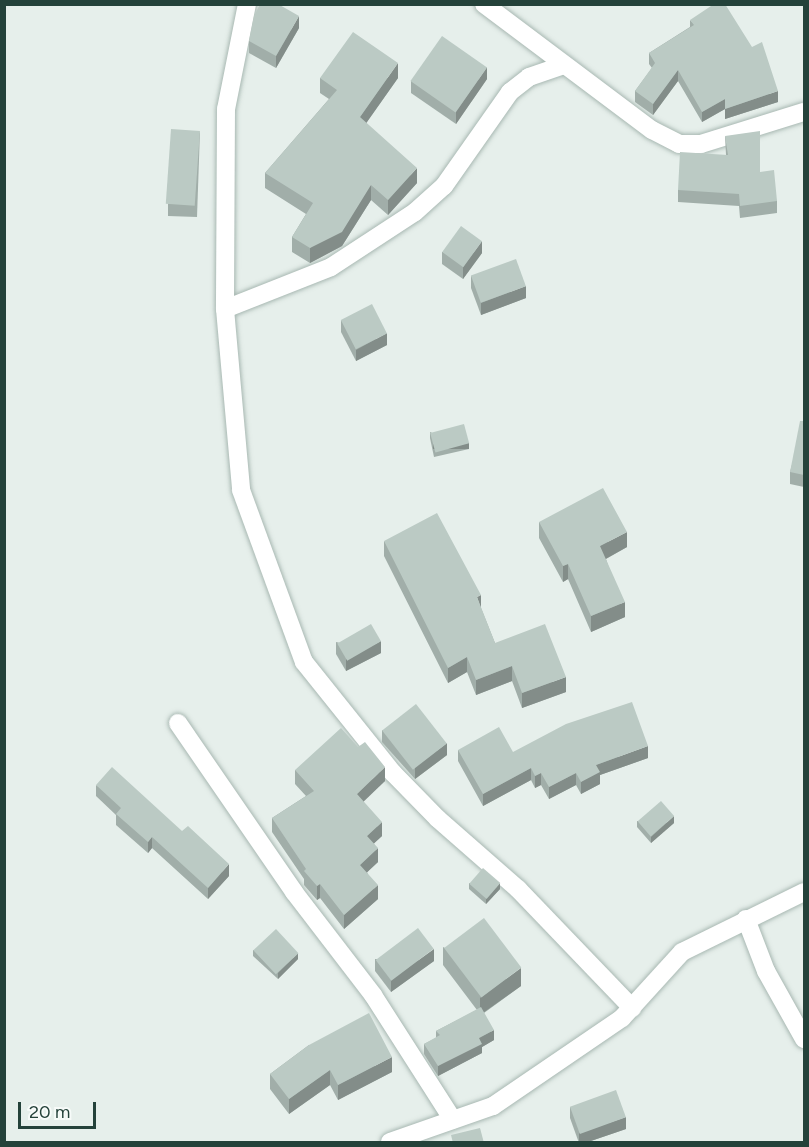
<!DOCTYPE html>
<style>
body{margin:0}
#map{position:relative;width:809px;height:1147px;overflow:hidden;background:#e6efeb;font-family:Figtree,sans-serif}
div>[style]{position:absolute}
[style*='--x']{left:calc(var(--x)*1px);top:calc(var(--y)*1px);width:calc(var(--w)*1px);rotate:calc(var(--a)*1deg)}
.roads{filter:drop-shadow(0 0 2px #a8b8b2) drop-shadow(0 0 2px #a8b8b2)}
.street>*{height:18px;margin:-9px;padding:0 9px;transform-origin:9px;border-radius:9px;background:#fff}
.wall>*{inset:0;background:#a1aea9}
.shaded-wall>*{inset:0;background:#838d89;transform-origin:0 0}
.building>*{inset:0;background:#bbcac4;transform-origin:0 0}
span{translate:-50% -50%;white-space:nowrap;text-align:center;line-height:1.15;-webkit-text-stroke:5px #f7fbf9;paint-order:stroke}
.frame{position:absolute;inset:0;border:6px solid #24423a;pointer-events:none}
.scale{position:absolute;left:18px;top:1102px;width:78px;height:27px;box-sizing:border-box;border:3px solid #24423a;border-top:0;padding-left:8px;font-size:18px;line-height:21px;white-space:nowrap;color:#24423a;-webkit-text-stroke:4px #f7fbf9;paint-order:stroke}
</style>
<div id="map">
<div class="roads">
<div class="street">
<i style="--x:247;--y:4;--w:107;--a:101.3"></i>
<i style="--x:226;--y:109;--w:200;--a:90.3"></i>
<i style="--x:225;--y:309;--w:182;--a:84.9"></i>
<i style="--x:241;--y:490;--w:183;--a:69.9"></i>
<i style="--x:304;--y:662;--w:142;--a:51.3"></i>
<i style="--x:393;--y:773;--w:64;--a:45.6"></i>
<i style="--x:438;--y:819;--w:106;--a:41.2"></i>
<i style="--x:518;--y:889;--w:165;--a:46.2"></i>
<i style="--x:484;--y:4;--w:210;--a:36.9"></i>
<i style="--x:652;--y:130;--w:30;--a:27"></i>
<i style="--x:679;--y:144;--w:22;--a:0"></i>
<i style="--x:701;--y:144;--w:108;--a:-17.3"></i>
<i style="--x:225;--y:309;--w:114;--a:-21.6"></i>
<i style="--x:331;--y:267;--w:100;--a:-33.2"></i>
<i style="--x:415;--y:212;--w:39;--a:-42"></i>
<i style="--x:444;--y:186;--w:115;--a:-54.9"></i>
<i style="--x:510;--y:92;--w:24;--a:-38"></i>
<i style="--x:529;--y:77;--w:37;--a:-19"></i>
<i style="--x:178;--y:723;--w:205;--a:55.5"></i>
<i style="--x:294;--y:892;--w:130;--a:52.5"></i>
<i style="--x:373;--y:995;--w:148;--a:57.4"></i>
<i style="--x:746;--y:919;--w:56;--a:69"></i>
<i style="--x:766;--y:971;--w:78;--a:60.8"></i>
<i style="--x:390;--y:1142;--w:109;--a:-19.3"></i>
<i style="--x:493;--y:1106;--w:156;--a:-34.3"></i>
<i style="--x:622;--y:1018;--w:89;--a:-47.7"></i>
<i style="--x:682;--y:952;--w:136;--a:-26.2"></i>
</div>
</div>
<div class="wall">
<i style="clip-path:polygon(690px 20px,778px 102px,725px 119px,725px 109px,702px 122px,678px 81px,653px 115px,635px 102px,635px 91px,652px 68px,649px 64px,649px 53px,690px 27px)"></i>
<i style="clip-path:polygon(299px 28px,276px 68px,249px 53px,249px 41px)"></i>
<i style="clip-path:polygon(320px 78px,398px 78px,366px 123px,417px 183px,388px 215px,371px 200px,342px 246px,310px 263px,292px 252px,292px 237px,306px 214px,265px 188px,265px 173px,329px 99px,320px 93px)"></i>
<i style="clip-path:polygon(487px 79px,456px 124px,411px 93px,411px 81px)"></i>
<i style="clip-path:polygon(200px 131px,197px 217px,168px 216px,168px 204px)"></i>
<i style="clip-path:polygon(725px 136px,760px 172px,777px 201px,777px 213px,740px 218px,739px 206px,678px 202px,678px 190px,726px 155px)"></i>
<i style="clip-path:polygon(442px 252px,482px 253px,463px 279px,442px 264px)"></i>
<i style="clip-path:polygon(471px 276px,526px 298px,481px 315px,471px 288px)"></i>
<i style="clip-path:polygon(341px 320px,387px 345px,356px 361px,341px 332px)"></i>
<i style="clip-path:polygon(804px 421px,804px 487px,790px 484px,790px 472px)"></i>
<i style="clip-path:polygon(430px 432px,469px 449px,434px 457px,430px 438px)"></i>
<i style="clip-path:polygon(539px 522px,627px 547px,606px 559px,625px 617px,591px 632px,568px 579px,563px 582px,539px 538px)"></i>
<i style="clip-path:polygon(384px 541px,481px 608px,495px 643px,566px 692px,522px 708px,512px 681px,476px 695px,467px 672px,448px 683px,384px 556px)"></i>
<i style="clip-path:polygon(336px 642px,381px 653px,346px 671px,336px 654px)"></i>
<i style="clip-path:polygon(382px 730px,447px 755px,415px 779px,382px 742px)"></i>
<i style="clip-path:polygon(458px 750px,513px 752px,648px 758px,600px 775px,600px 784px,581px 794px,576px 785px,549px 799px,541px 785px,535px 788px,531px 780px,483px 806px,458px 761px)"></i>
<i style="clip-path:polygon(295px 770px,385px 781px,363px 801px,382px 836px,374px 843px,378px 862px,367px 872px,378px 899px,344px 929px,320px 898px,317px 900px,304px 885px,304px 879px,272px 832px,272px 818px,306px 796px,295px 784px)"></i>
<i style="clip-path:polygon(96px 785px,229px 876px,208px 899px,152px 848px,148px 853px,116px 825px,116px 815px,96px 796px)"></i>
<i style="clip-path:polygon(637px 821px,674px 823px,651px 843px,637px 827px)"></i>
<i style="clip-path:polygon(469px 883px,500px 889px,486px 904px,469px 889px)"></i>
<i style="clip-path:polygon(443px 947px,521px 986px,484px 1013px,494px 1040px,482px 1047px,482px 1053px,438px 1076px,424px 1054px,424px 1044px,436px 1038px,436px 1031px,477px 1010px,443px 965px)"></i>
<i style="clip-path:polygon(253px 950px,298px 959px,278px 979px,253px 956px)"></i>
<i style="clip-path:polygon(375px 959px,434px 961px,391px 992px,375px 971px)"></i>
<i style="clip-path:polygon(309px 1045px,392px 1072px,338px 1100px,330px 1085px,289px 1114px,270px 1089px,270px 1074px)"></i>
<i style="clip-path:polygon(570px 1107px,626px 1129px,585px 1143px,579px 1143px,570px 1118px)"></i>
</div>
<div class="shaded-wall">
<i style="clip-path:polygon(299px 16px,299px 28px,276px 68px,276px 56px)"></i>
<i style="clip-path:polygon(398px 63px,398px 78px,360px 132px,360px 117px)"></i>
<i style="clip-path:polygon(487px 67px,487px 79px,456px 124px,456px 112px)"></i>
<i style="clip-path:polygon(678px 70px,678px 81px,653px 115px,653px 104px)"></i>
<i style="clip-path:polygon(778px 91px,778px 102px,725px 119px,725px 109px)"></i>
<i style="clip-path:polygon(725px 99px,725px 109px,702px 122px,702px 112px)"></i>
<i style="clip-path:polygon(417px 168px,417px 183px,388px 215px,388px 200px)"></i>
<i style="clip-path:polygon(371px 185px,371px 200px,342px 246px,310px 263px,310px 248px)"></i>
<i style="clip-path:polygon(482px 241px,482px 253px,463px 279px,463px 267px)"></i>
<i style="clip-path:polygon(526px 286px,526px 298px,481px 315px,481px 303px)"></i>
<i style="clip-path:polygon(387px 333px,387px 345px,356px 361px,356px 350px)"></i>
<i style="left:469px;top:443px;width:6px;height:36px;rotate:90deg"></i>
<i style="clip-path:polygon(627px 532px,627px 547px,600px 562px,600px 546px)"></i>
<i style="clip-path:polygon(568px 564px,568px 579px,563px 582px,563px 566px)"></i>
<i style="clip-path:polygon(481px 595px,481px 609px,477px 597px)"></i>
<i style="clip-path:polygon(625px 602px,625px 617px,591px 632px,591px 616px)"></i>
<i style="clip-path:polygon(381px 641px,381px 653px,346px 671px,346px 659px)"></i>
<i style="clip-path:polygon(467px 657px,467px 672px,448px 683px,448px 668px)"></i>
<i style="clip-path:polygon(512px 666px,512px 681px,476px 695px,476px 680px)"></i>
<i style="clip-path:polygon(566px 677px,566px 692px,522px 708px,522px 693px)"></i>
<i style="clip-path:polygon(447px 743px,447px 755px,415px 779px,415px 767px)"></i>
<i style="clip-path:polygon(648px 746px,648px 758px,600px 775px,600px 784px,581px 794px,581px 782px,596px 765px)"></i>
<i style="clip-path:polygon(385px 767px,385px 781px,357px 808px,357px 794px)"></i>
<i style="clip-path:polygon(531px 768px,531px 780px,483px 806px,483px 794px)"></i>
<i style="clip-path:polygon(541px 773px,541px 785px,535px 788px,535px 776px)"></i>
<i style="clip-path:polygon(576px 773px,576px 785px,549px 799px,549px 787px)"></i>
<i style="clip-path:polygon(674px 816px,674px 823px,651px 843px,651px 837px)"></i>
<i style="clip-path:polygon(382px 822px,382px 836px,367px 850px,367px 836px)"></i>
<i style="clip-path:polygon(152px 837px,152px 848px,148px 853px,148px 842px)"></i>
<i style="clip-path:polygon(378px 848px,378px 862px,360px 879px,360px 865px)"></i>
<i style="clip-path:polygon(229px 864px,229px 876px,208px 899px,208px 888px)"></i>
<i style="clip-path:polygon(500px 883px,500px 889px,486px 904px,486px 898px)"></i>
<i style="clip-path:polygon(320px 884px,320px 898px,317px 900px,317px 886px)"></i>
<i style="clip-path:polygon(378px 885px,378px 899px,344px 929px,344px 915px)"></i>
<i style="clip-path:polygon(434px 949px,434px 961px,391px 992px,391px 980px)"></i>
<i style="clip-path:polygon(298px 953px,298px 959px,278px 979px,278px 973px)"></i>
<i style="clip-path:polygon(521px 968px,521px 986px,480px 1015px,480px 998px)"></i>
<i style="clip-path:polygon(494px 1030px,494px 1040px,482px 1047px,482px 1053px,438px 1076px,438px 1066px,479px 1038px)"></i>
<i style="clip-path:polygon(392px 1057px,392px 1072px,338px 1100px,338px 1085px)"></i>
<i style="clip-path:polygon(330px 1070px,330px 1085px,289px 1114px,289px 1099px)"></i>
<i style="clip-path:polygon(626px 1117px,626px 1129px,585px 1143px,579px 1143px,579px 1133px)"></i>
</div>
<div class="building">
<i style="clip-path:polygon(260px 4px,278px 4px,299px 16px,276px 56px,249px 41px,254px 16px)"></i>
<i style="clip-path:polygon(714px 4px,725px 4px,752px 47px,762px 42px,778px 91px,725px 109px,725px 99px,702px 112px,678px 70px,653px 104px,635px 91px,655px 63px,649px 53px,694px 25px,690px 20px)"></i>
<i style="clip-path:polygon(353px 32px,398px 63px,360px 117px,417px 168px,388px 200px,371px 185px,342px 232px,310px 248px,292px 237px,313px 203px,265px 173px,337px 90px,320px 78px)"></i>
<i style="left:442px;top:36px;width:55px;height:55px;rotate:35deg"></i>
<i style="left:171px;top:129px;width:29px;height:75px;rotate:4deg"></i>
<i style="clip-path:polygon(760px 131px,760px 172px,774px 170px,777px 201px,740px 206px,739px 194px,678px 190px,680px 152px,728px 155px,725px 136px)"></i>
<i style="left:461px;top:226px;width:26px;height:32px;rotate:36deg"></i>
<i style="left:516px;top:259px;width:29px;height:48px;rotate:70deg"></i>
<i style="left:372px;top:304px;width:33px;height:35px;rotate:63deg"></i>
<i style="clip-path:polygon(800px 421px,804px 421px,804px 475px,790px 472px)"></i>
<i style="left:464px;top:424px;width:20px;height:35px;rotate:75deg"></i>
<i style="clip-path:polygon(603px 488px,627px 532px,600px 546px,625px 602px,591px 616px,568px 564px,563px 566px,539px 522px)"></i>
<i style="clip-path:polygon(437px 513px,481px 595px,477px 597px,495px 643px,545px 624px,566px 677px,522px 693px,512px 666px,476px 680px,467px 657px,448px 668px,384px 541px)"></i>
<i style="left:371px;top:624px;width:20px;height:39px;rotate:60deg"></i>
<i style="clip-path:polygon(632px 702px,648px 746px,596px 765px,600px 772px,581px 782px,576px 773px,549px 787px,541px 773px,535px 776px,531px 768px,483px 794px,458px 750px,499px 727px,513px 752px,566px 724px)"></i>
<i style="left:416px;top:704px;width:50px;height:43px;rotate:52deg"></i>
<i style="clip-path:polygon(341px 728px,358px 747px,365px 742px,385px 767px,357px 794px,382px 822px,367px 836px,378px 848px,360px 865px,378px 885px,344px 915px,320px 884px,317px 886px,304px 871px,306px 869px,272px 818px,314px 791px,295px 770px)"></i>
<i style="clip-path:polygon(112px 767px,182px 831px,188px 826px,229px 864px,208px 888px,152px 837px,148px 842px,116px 814px,121px 808px,96px 785px)"></i>
<i style="left:661px;top:801px;width:20px;height:31px;rotate:49deg"></i>
<i style="left:483px;top:868px;width:23px;height:21px;rotate:41deg"></i>
<i style="left:484px;top:918px;width:62px;height:50px;rotate:53deg"></i>
<i style="left:418px;top:928px;width:26px;height:53px;rotate:53deg"></i>
<i style="left:276px;top:929px;width:33px;height:31px;rotate:47deg"></i>
<i style="clip-path:polygon(481px 1007px,494px 1030px,479px 1038px,482px 1044px,438px 1066px,424px 1044px,440px 1035px,436px 1031px)"></i>
<i style="clip-path:polygon(369px 1013px,392px 1057px,338px 1085px,330px 1070px,289px 1099px,270px 1074px,309px 1045px)"></i>
<i style="left:616px;top:1090px;width:29px;height:49px;rotate:70deg"></i>
<i style="clip-path:polygon(480px 1128px,484px 1143px,453px 1143px,451px 1135px)"></i>
</div>
<div class="frame"></div>
<div class="scale">20 m</div>
</div>
